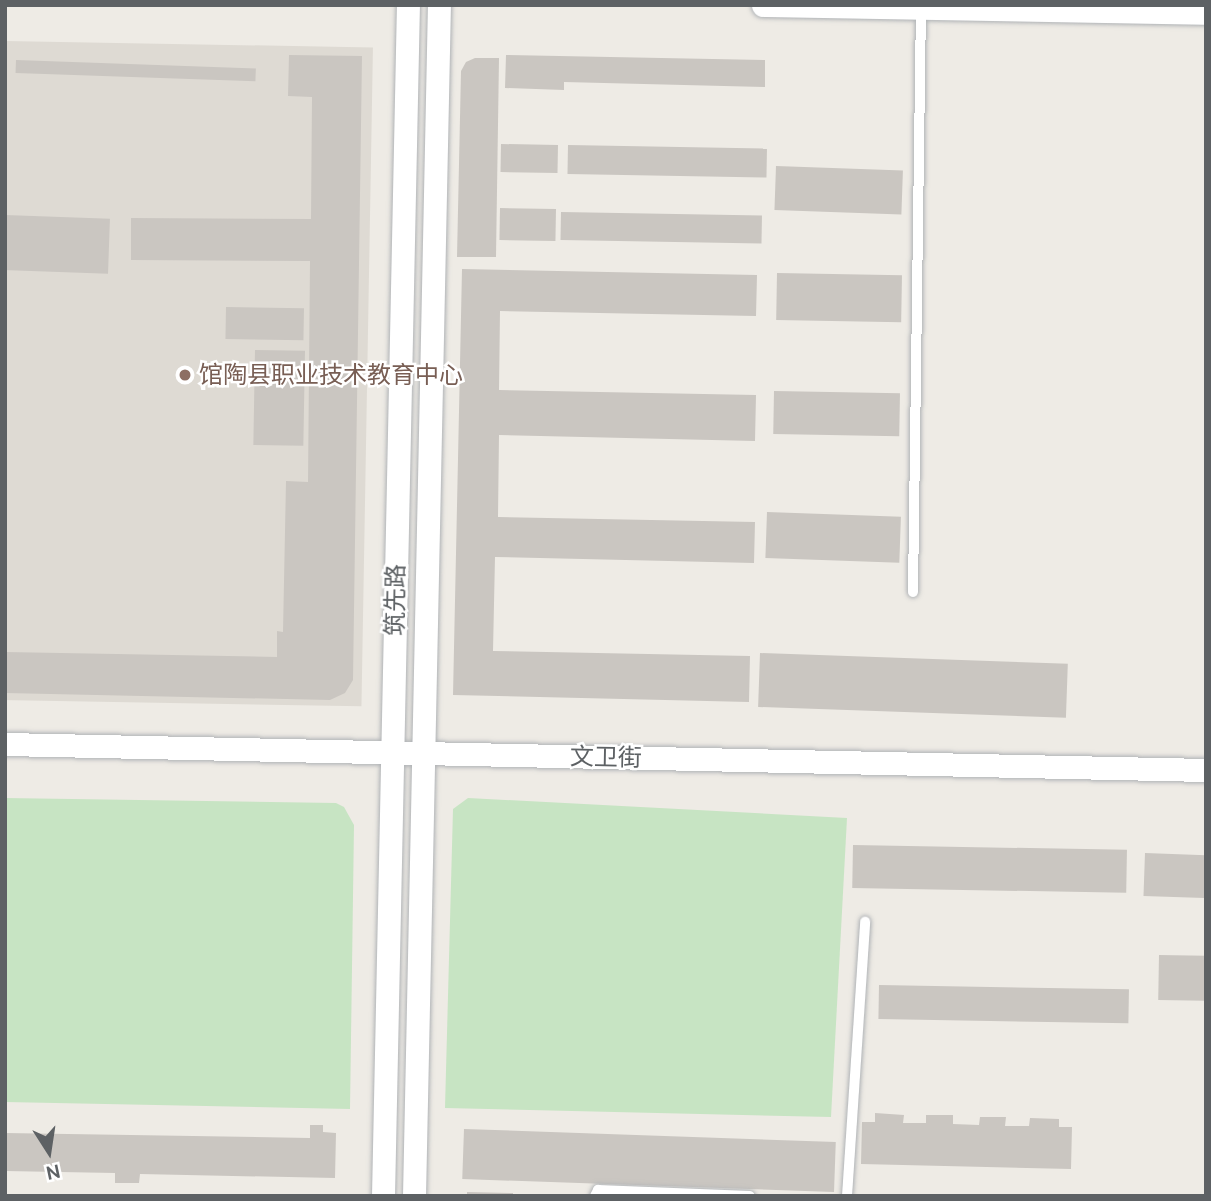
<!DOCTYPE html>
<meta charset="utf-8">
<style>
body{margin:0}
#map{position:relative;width:1211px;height:1201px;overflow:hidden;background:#eeebe5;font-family:Ubuntu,"Noto Sans SC",sans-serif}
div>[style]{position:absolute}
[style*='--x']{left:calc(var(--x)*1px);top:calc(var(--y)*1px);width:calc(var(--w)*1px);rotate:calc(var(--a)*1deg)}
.education>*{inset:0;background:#dedad3;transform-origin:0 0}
.green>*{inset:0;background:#c7e4c3}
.building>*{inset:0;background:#cac6c1;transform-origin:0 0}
.roads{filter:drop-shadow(0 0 2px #b0b3b6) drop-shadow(0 0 2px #b0b3b6)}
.service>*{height:10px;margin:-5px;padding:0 5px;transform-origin:5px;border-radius:5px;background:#fff}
.tertiary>*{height:23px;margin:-11.5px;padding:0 11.5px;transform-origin:11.5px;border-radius:11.5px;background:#fff}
.dots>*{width:19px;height:19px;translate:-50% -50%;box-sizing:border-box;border:4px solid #fff;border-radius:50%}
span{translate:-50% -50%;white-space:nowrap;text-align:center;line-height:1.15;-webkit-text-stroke:5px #fff;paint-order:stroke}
.education-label{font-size:24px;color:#785e54}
.left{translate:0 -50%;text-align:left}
.street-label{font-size:24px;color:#5d6164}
.frame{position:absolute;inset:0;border:7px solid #5d6164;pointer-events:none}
.north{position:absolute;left:14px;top:1117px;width:70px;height:70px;-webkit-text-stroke:5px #fff;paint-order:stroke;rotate:168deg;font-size:19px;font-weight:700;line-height:28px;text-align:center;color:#5d6164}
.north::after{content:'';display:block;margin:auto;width:24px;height:32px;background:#5d6164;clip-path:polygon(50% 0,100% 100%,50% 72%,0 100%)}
</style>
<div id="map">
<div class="education">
<i style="left:5px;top:41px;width:368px;height:659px;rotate:1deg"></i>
</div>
<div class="green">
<i style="clip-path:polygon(5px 798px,336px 803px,344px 807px,354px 825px,350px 1109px,5px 1102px)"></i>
<i style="clip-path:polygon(468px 798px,847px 818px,831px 1117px,445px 1108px,453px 809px)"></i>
</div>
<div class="building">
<i style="clip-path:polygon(289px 55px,362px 56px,353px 680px,345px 693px,330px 700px,5px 693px,5px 652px,277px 657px,277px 631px,283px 632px,286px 481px,308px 482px,310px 261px,131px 260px,131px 218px,311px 219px,312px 97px,288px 96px)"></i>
<i style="clip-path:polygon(506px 55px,765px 60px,765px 87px,564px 82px,564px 90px,505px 88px)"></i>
<i style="clip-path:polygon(475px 58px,499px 58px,496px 257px,457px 257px,461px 71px,466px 62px)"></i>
<i style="left:16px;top:60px;width:240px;height:13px;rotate:2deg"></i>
<i style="left:501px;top:144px;width:57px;height:28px;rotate:1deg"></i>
<i style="left:568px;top:145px;width:199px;height:29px;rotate:1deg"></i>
<i style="left:776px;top:166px;width:127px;height:44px;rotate:2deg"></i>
<i style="left:500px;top:208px;width:56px;height:32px;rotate:1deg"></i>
<i style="left:561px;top:212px;width:201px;height:28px;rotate:1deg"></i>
<i style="left:5px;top:215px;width:105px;height:55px;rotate:2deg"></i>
<i style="clip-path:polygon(462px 269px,757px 275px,756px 316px,500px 311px,499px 390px,756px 395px,755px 441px,499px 435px,498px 517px,755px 522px,754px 563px,495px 557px,493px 651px,750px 656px,749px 702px,453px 695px)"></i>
<i style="left:777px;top:273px;width:125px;height:47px;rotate:1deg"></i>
<i style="left:226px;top:307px;width:78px;height:32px;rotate:1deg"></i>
<i style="left:255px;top:350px;width:50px;height:95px;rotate:1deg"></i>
<i style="left:774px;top:391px;width:126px;height:43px;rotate:1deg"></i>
<i style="left:767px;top:512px;width:134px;height:46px;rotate:2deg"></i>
<i style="left:760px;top:653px;width:308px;height:54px;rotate:2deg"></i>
<i style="left:853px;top:845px;width:274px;height:43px;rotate:1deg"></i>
<i style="left:1145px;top:853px;width:61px;height:43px;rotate:2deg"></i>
<i style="left:1159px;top:955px;width:47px;height:45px;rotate:1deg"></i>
<i style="left:879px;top:985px;width:250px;height:34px;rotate:1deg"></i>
<i style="clip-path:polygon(875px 1113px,904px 1115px,903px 1123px,926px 1123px,926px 1115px,953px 1115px,953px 1124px,979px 1125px,980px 1117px,1006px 1117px,1005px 1126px,1029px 1126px,1030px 1118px,1059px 1119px,1059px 1127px,1072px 1127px,1071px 1169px,861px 1164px,862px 1122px,875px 1122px)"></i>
<i style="clip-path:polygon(310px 1125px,323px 1125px,323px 1132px,336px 1133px,335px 1178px,140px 1174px,139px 1183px,115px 1183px,115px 1173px,5px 1171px,5px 1133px,310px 1138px)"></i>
<i style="left:464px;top:1129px;width:372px;height:50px;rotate:2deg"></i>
<i style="clip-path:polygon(467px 1192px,513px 1193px,513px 1196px,467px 1196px)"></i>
</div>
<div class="roads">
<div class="service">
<i style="--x:913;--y:592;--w:584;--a:-89.22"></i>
<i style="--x:595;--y:1196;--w:7;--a:-63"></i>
<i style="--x:598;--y:1190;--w:152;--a:2.3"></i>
<i style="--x:847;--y:1196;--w:275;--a:-86.2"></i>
</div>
<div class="tertiary">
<i style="--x:763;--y:5;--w:443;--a:1"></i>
<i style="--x:5;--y:744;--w:1201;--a:1.24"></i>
<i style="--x:383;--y:1196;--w:1191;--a:-88.8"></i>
<i style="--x:414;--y:1196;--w:1191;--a:-88.8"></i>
</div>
</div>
<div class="dots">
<i style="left:185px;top:375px;background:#8d6e63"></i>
</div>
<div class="education-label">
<span class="left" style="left:199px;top:375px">馆陶县职业技术教育中心</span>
</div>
<div class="street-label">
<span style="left:395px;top:600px;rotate:-89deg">筑先路</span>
<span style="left:606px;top:757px;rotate:1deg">文卫街</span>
</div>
<div class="frame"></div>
<div class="north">N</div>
</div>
